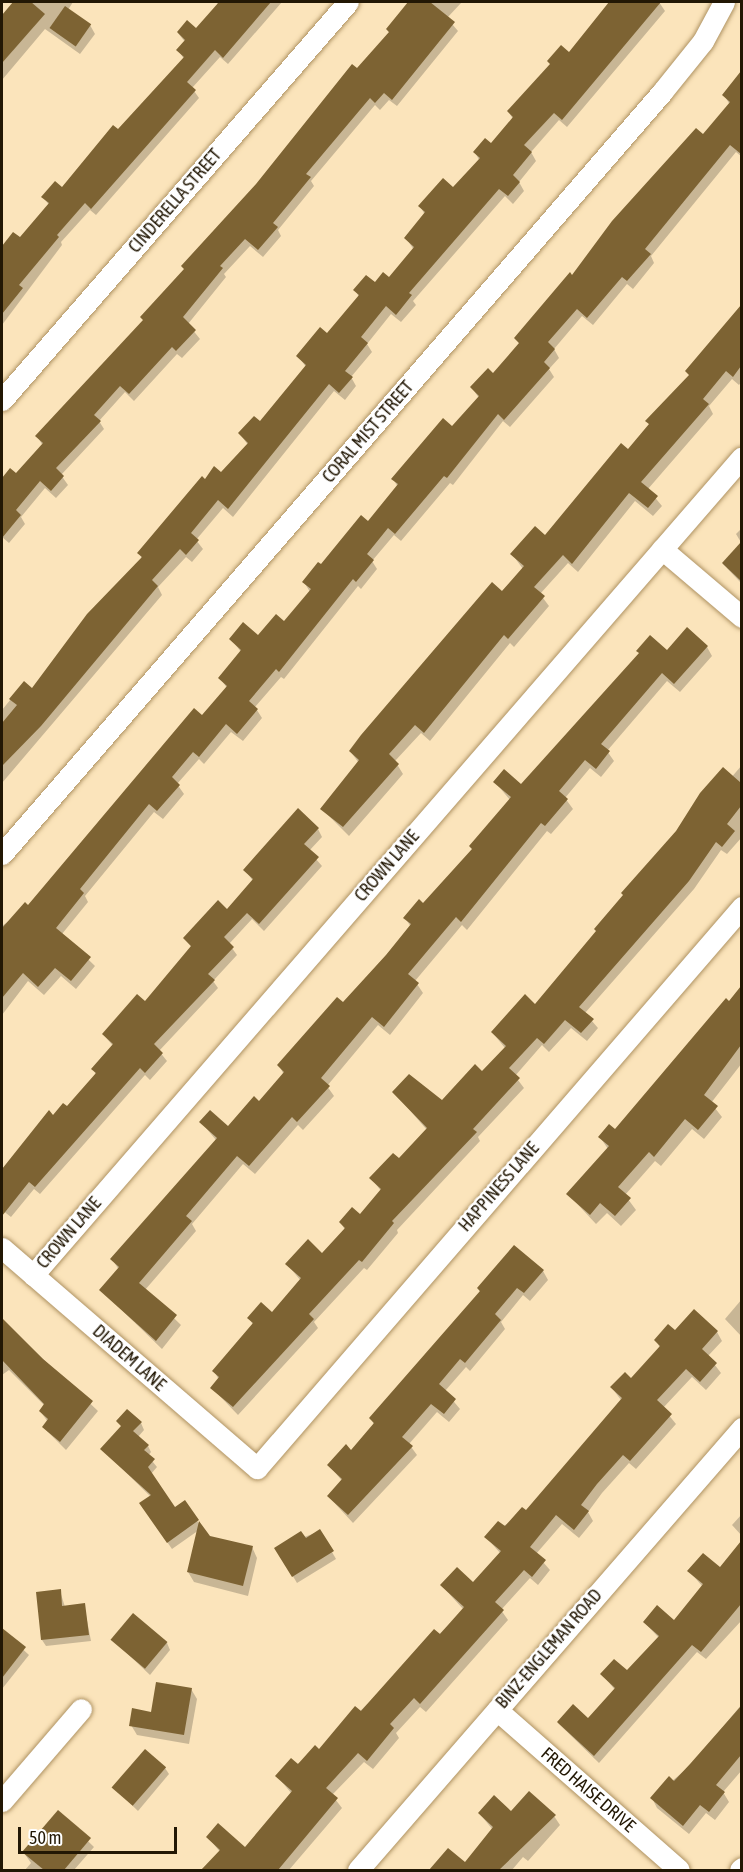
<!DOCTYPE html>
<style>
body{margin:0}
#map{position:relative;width:743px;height:1872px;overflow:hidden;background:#fbe4bb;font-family:"Asap Condensed",sans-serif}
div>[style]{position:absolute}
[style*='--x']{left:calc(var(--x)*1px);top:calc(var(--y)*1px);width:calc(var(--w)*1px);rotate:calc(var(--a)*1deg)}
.shadow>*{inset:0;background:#0003}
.building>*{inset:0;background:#7d6333;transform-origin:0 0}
.roads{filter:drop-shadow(0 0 2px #af9363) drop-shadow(0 0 2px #af9363)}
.minor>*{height:21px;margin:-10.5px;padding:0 10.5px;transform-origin:10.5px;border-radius:10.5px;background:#fff}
span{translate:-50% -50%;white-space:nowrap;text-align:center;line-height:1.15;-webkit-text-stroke:5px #fff;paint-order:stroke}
.street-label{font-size:18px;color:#221704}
.frame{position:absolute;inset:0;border:3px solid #221704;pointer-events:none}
.scale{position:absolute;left:18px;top:1827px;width:159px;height:27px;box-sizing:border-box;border:3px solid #221704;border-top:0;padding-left:8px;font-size:18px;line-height:21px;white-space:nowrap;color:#221704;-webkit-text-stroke:4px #fff;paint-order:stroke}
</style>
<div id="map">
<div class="shadow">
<i style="clip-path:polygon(15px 2px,73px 2px,68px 10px,90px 25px,95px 34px,80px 54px,45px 29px,2px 80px,2px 17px)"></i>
<i style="clip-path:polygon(217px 2px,282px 2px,228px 64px,220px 57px,192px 88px,199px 98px,96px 215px,90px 210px,61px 242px,62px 245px,2px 325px,2px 270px,10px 260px,2px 248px,13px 234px,20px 239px,49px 205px,43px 197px,62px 190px,184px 59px,178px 50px,185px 42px,178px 33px,196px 30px,218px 5px)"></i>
<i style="clip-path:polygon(410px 2px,462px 2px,447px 18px,458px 31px,397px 106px,389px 100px,380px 110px,375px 105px,311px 181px,314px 186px,278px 230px,281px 236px,263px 257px,250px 246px,224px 274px,226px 277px,188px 324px,200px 339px,182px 358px,177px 354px,134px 401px,125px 392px,99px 421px,104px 429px,61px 475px,68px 485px,56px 498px,45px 488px,21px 517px,25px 524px,9px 543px,2px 537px,2px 480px,10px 470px,16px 475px,43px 446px,37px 436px,144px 321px,390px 34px,387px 29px)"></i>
<i style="clip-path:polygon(613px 2px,659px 2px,665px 11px,567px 127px,559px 120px,531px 152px,536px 161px,519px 182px,524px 191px,513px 204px,505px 196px,413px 301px,416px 305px,401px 322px,391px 314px,367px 344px,372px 352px,351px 377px,356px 386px,345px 400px,334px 391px,233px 517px,223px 508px,196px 540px,203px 549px,192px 562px,186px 557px,158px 587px,162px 595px,2px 783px,2px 710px,24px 683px,32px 690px,142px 559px,139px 553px,205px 481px,222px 474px,248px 445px,240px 434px,260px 423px,306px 367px,298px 356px,327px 335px,359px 297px,355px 290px,389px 279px,414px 250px,406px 238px,425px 215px,420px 206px,453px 189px,479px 160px,475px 152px,491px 145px,513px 119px,508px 111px,569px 54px)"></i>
<i style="clip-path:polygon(742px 74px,742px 157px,736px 152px,651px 256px,654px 263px,633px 289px,627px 284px,593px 325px,582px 316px,554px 349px,559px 358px,549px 369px,554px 377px,510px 427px,503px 421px,453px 485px,450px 483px,401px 541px,394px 535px,372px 561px,377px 569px,361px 589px,358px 586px,284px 679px,281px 677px,255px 707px,262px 718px,243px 741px,231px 732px,204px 764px,199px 759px,177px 784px,184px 794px,163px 819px,154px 812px,85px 896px,88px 902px,62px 934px,95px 966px,76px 989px,61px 976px,44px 995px,28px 981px,2px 1015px,2px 926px,28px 907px,227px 688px,220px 678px,241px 652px,231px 639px,258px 637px,285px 623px,310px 592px,304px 582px,368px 523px,398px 487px,393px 479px,452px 428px,479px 398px,472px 388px,493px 375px,520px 345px,516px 338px,730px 105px,724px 95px)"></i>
<i style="clip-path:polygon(742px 307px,742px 381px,739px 385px,732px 379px,709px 406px,713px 414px,648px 489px,662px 506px,653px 516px,635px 501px,578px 572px,568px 563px,540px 594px,549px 606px,514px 647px,510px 643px,430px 741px,421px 733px,395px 761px,403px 774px,349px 836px,322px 809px,359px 763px,350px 751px,523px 569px,512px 554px,545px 537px,628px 452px,650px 426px,647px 421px,690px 376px,687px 372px)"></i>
<i style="clip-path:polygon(742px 528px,742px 544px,736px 534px)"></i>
<i style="clip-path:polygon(742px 544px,742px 584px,723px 564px)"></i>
<i style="clip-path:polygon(707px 647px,712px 656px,680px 692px,667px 681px,607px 751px,614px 761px,601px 777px,590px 768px,565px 798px,573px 809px,551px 834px,547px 831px,467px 930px,462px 925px,415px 981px,423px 993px,390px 1035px,378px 1025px,327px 1086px,334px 1096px,303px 1130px,298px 1125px,255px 1174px,243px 1164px,192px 1224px,196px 1231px,145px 1290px,181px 1325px,162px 1349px,101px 1290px,119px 1270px,112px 1259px,216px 1140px,201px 1122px,228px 1128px,259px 1103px,284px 1075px,279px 1065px,343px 1004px,411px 927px,405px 918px,423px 905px,473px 851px,510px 800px,495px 782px,521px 786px,667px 652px)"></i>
<i style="clip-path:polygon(742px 765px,742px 837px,727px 854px,721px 850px,694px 889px,585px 1013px,598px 1028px,587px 1041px,571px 1028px,549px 1052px,542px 1045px,515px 1076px,524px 1088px,478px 1137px,480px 1141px,397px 1230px,398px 1233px,367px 1270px,364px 1268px,314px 1322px,318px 1328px,238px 1415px,212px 1388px,219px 1380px,214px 1371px,253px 1325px,249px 1318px,272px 1314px,301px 1281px,287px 1264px,322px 1255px,345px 1230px,341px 1223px,360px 1216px,381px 1191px,371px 1178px,399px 1160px,427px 1130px,394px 1092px,442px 1102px,483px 1073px,505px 1048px,492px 1032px,535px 1006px)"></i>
<i style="clip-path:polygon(318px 829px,322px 837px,309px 851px,322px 866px,264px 931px,252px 919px,229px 944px,237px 955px,213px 981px,218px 988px,159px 1051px,167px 1061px,150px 1080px,145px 1075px,40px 1194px,34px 1189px,11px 1217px,2px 1210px,2px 1171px,49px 1113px,54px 1117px,67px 1108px,96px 1075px,93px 1069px,113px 1046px,103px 1034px,146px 1004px,192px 948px,184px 938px,227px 911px,253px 881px,245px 870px)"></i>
<i style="clip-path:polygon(742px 987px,742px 1063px,711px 1103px,722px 1117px,704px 1139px,692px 1129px,661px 1166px,655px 1161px,625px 1195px,636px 1210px,621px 1226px,607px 1213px,596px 1224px,568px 1194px,608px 1149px,600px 1137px,615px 1131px,644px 1100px)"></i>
<i style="clip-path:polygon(543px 1271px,548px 1280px,530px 1301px,523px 1295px,501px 1322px,505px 1329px,470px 1371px,466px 1367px,445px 1391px,460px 1409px,449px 1422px,437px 1412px,409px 1444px,417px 1455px,353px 1523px,328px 1496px,342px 1481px,329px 1465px,352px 1452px,374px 1425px,371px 1418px,480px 1292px,478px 1288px)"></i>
<i style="clip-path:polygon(742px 1299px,742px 1337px,725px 1319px)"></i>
<i style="clip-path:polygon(2px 1320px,98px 1411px,66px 1450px,43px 1427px,48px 1422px,40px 1411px,45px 1406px,9px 1370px,2px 1375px)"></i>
<i style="clip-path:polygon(717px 1332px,722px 1341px,708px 1356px,721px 1373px,706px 1390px,692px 1377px,663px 1408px,676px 1424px,636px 1469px,629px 1463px,602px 1493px,588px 1512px,593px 1521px,579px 1538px,562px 1524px,536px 1554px,550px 1570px,538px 1585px,530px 1578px,501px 1610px,508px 1620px,426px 1712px,420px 1707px,396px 1733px,399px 1738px,373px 1769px,364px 1762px,332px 1795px,342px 1808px,289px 1870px,203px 1870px,220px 1852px,208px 1837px,246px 1850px,292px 1794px,277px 1776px,319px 1751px,464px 1610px,442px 1586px,473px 1584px,501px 1554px,486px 1537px,526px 1512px,621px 1400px,612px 1388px,631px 1380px,660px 1348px,656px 1340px,676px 1333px)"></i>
<i style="clip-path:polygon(118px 1421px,141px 1423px,144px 1430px,138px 1437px,148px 1446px,151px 1452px,148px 1456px,157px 1467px,151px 1474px,175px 1509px,184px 1502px,209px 1538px,252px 1547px,257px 1558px,248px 1596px,194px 1582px,188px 1572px,199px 1530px,172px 1549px,145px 1510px,151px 1497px,102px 1449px,122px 1427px)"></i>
<i style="clip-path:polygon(742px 1514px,742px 1536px,732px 1525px)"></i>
<i style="clip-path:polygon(320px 1531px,336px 1559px,297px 1583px,276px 1548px)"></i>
<i style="clip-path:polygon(742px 1543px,742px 1620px,706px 1659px,697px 1652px,599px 1763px,558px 1723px,588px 1720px,615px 1690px,602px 1674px,628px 1673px,659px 1638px,645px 1623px,675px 1622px,703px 1587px,689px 1571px,720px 1569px)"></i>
<i style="clip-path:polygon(60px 1591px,65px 1607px,84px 1605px,91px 1641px,46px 1646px,42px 1640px)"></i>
<i style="clip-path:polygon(2px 1630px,29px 1655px,2px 1689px)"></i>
<i style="clip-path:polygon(112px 1639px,167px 1643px,170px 1650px,150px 1675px)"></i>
<i style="clip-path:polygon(191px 1689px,197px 1699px,189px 1744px,137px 1735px,131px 1725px)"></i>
<i style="clip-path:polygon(742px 1704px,742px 1770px,723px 1792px,729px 1802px,715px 1820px,706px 1813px,689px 1834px,657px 1808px,652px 1798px,691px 1765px)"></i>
<i style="clip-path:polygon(165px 1768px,169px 1774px,138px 1811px,114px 1788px)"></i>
<i style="clip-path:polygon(58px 1812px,94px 1847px,74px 1870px,25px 1870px,31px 1863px,24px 1853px)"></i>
<i style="clip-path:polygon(479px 1813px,554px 1816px,560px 1825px,528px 1861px,523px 1857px,512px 1870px,431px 1870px,448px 1850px,465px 1864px,493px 1830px)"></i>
</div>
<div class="building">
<i style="clip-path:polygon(13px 2px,31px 2px,45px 14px,2px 63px,2px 15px)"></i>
<i style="clip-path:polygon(219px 2px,271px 2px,223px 58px,215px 50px,187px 82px,196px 90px,91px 209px,85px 203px,57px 235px,59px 237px,19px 285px,23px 288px,2px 314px,2px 246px,13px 232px,20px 237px,49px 203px,41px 197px,55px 181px,62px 187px,113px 125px,118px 129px,184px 57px,176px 50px,185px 40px,177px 32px,187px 20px,196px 28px)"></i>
<i style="clip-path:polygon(408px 2px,430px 2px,455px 22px,392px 100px,384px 93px,375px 103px,370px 98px,306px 174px,311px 177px,273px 223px,278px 227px,258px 250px,245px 239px,220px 266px,223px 268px,183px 317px,196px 330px,176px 351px,172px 347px,129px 394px,120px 386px,94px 415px,101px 421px,56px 468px,64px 476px,51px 491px,40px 481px,16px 510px,21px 515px,2px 538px,2px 478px,10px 468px,16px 473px,43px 443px,35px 436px,143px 320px,140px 317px,184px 269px,181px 266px,256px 184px,352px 64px,357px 68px,389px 32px,386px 29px)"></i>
<i style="clip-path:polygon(609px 2px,661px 2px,562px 120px,554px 113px,524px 145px,532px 152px,513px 175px,520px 182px,508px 196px,499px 189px,409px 293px,412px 295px,396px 315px,386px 306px,361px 337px,368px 343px,345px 371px,353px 377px,339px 393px,329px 384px,228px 509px,218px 500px,191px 533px,199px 540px,186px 555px,180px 549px,152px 580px,158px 586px,41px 726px,2px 766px,2px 723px,17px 705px,9px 699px,24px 681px,32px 688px,87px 614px,142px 557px,137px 553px,202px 476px,205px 479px,214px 466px,221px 472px,248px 443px,238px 433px,254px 416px,260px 421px,306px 365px,296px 356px,320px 327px,327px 333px,359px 295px,353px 290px,366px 275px,375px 282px,383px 272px,389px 277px,414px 247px,404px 238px,425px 212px,418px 206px,443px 178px,453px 187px,480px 158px,473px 152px,485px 138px,491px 143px,513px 117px,507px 111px,550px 64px,547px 61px,561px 45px,569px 52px)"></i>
<i style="left:65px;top:6px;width:32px;height:27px;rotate:35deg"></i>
<i style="clip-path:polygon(741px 71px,741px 154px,730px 145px,645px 249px,651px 254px,627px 281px,622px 277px,587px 318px,577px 309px,548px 342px,555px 349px,544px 362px,550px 368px,504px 420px,498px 414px,447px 478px,444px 476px,395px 534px,388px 528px,367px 554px,374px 560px,356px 582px,353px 579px,279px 672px,276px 669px,249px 701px,258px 709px,237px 734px,226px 724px,199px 757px,193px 752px,172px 777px,180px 785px,157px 811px,149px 804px,80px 889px,84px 893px,56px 928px,91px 957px,71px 981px,55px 968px,38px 987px,23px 973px,2px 998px,2px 928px,25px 902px,28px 905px,194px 708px,202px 715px,227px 686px,218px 678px,241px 650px,229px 639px,243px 622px,258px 635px,276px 614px,284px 621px,311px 589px,302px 582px,318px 562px,321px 564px,361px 515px,368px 521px,398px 484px,391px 479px,443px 418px,452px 426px,479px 396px,470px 387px,488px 368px,493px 373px,519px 343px,514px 338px,570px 272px,572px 275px,612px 221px,696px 128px,703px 134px,730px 102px,722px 95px)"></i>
<i style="clip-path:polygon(741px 305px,741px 366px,733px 377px,726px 371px,703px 399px,709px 404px,641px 482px,658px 496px,648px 508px,629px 493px,572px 564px,563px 555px,534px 587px,545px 596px,508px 639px,504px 635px,424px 733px,415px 725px,389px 754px,399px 764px,343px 827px,320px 809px,359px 760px,349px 751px,361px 735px,492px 582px,502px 591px,524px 566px,510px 554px,535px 526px,545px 535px,621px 443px,628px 449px,649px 424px,645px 421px,689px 375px,685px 371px)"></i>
<i style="clip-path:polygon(741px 542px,741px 581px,722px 563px)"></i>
<i style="clip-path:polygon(687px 627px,708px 646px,674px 684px,662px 673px,601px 744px,610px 751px,596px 769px,585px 760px,559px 791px,568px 799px,545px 826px,541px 823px,461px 922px,456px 917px,408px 974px,419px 983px,384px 1027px,372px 1017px,321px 1078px,330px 1086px,297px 1122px,292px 1117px,249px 1166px,237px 1156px,186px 1216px,192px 1221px,139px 1283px,177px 1315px,156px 1341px,99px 1290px,119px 1267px,110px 1259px,217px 1138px,199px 1122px,210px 1110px,228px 1126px,254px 1096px,259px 1101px,284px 1072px,277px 1065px,337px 997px,343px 1002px,386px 955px,411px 924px,403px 918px,419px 899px,423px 903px,472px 849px,469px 846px,511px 797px,493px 782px,504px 769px,521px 784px,639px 653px,636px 651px,650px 635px,667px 650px)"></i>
<i style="clip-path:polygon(723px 767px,741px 783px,741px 806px,727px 824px,735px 831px,722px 847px,716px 842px,689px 881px,579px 1007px,594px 1019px,581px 1033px,565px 1020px,544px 1044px,537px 1038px,509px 1068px,520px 1078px,473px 1129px,477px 1132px,392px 1221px,394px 1223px,362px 1262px,359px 1260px,309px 1314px,314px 1319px,233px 1407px,210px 1388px,219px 1377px,212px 1371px,253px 1323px,247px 1318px,261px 1302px,272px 1312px,301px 1278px,285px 1264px,308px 1239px,322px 1253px,345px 1228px,339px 1222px,352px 1207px,360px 1214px,381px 1189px,369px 1178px,393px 1153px,399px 1158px,427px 1128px,392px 1092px,409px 1074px,442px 1100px,475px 1064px,482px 1071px,506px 1046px,491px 1032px,525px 994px,535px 1004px,596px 931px,594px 929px,623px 895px,621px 893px,676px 831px,700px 793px)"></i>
<i style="clip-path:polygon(298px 808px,319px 828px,304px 844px,319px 857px,259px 924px,247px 913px,224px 937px,234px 947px,208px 974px,215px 980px,154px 1044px,163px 1053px,145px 1073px,140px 1068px,35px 1187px,29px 1182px,2px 1216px,2px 1169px,49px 1110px,53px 1115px,63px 1103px,67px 1106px,96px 1073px,91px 1069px,113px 1044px,102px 1034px,137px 994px,145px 1001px,191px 946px,183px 938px,218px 900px,227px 909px,253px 879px,243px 870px)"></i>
<i style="clip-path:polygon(741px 986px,741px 1045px,704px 1095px,718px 1106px,698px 1130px,685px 1119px,654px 1157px,649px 1152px,618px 1187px,631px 1198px,615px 1216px,600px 1203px,590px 1215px,566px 1194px,609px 1146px,598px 1137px,609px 1124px,615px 1129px,726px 998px,729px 1001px)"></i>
<i style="clip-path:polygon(514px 1245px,544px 1270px,524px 1293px,517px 1288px,495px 1314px,501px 1320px,465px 1363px,460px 1359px,439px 1384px,456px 1399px,444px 1414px,431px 1404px,402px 1437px,413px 1446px,348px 1515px,327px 1496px,342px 1479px,327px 1465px,346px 1444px,351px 1450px,374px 1423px,369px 1418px,480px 1291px,477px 1288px)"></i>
<i style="clip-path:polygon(694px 1309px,718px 1331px,702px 1349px,717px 1363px,700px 1382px,686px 1369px,657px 1400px,672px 1414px,630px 1461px,623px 1455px,597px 1484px,581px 1505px,589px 1511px,574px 1530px,556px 1515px,530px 1547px,546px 1560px,532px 1577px,524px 1570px,495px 1602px,504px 1610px,420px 1704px,414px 1698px,390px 1724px,394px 1728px,367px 1761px,358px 1753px,326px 1788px,338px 1798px,278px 1870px,201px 1870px,220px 1850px,206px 1837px,218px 1823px,245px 1847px,292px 1791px,275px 1776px,291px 1758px,298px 1764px,315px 1745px,319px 1749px,355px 1706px,361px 1711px,434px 1629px,440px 1634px,464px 1607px,440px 1585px,457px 1567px,473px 1582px,501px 1551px,484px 1537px,498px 1521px,505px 1526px,522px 1507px,526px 1510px,622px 1398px,610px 1387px,625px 1372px,631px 1378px,660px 1346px,654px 1340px,668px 1324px,675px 1330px)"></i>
<i style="clip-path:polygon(2px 1318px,43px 1359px,93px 1401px,60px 1442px,42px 1427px,48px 1419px,39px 1411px,44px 1404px,2px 1360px)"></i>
<i style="clip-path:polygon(127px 1409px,142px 1422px,133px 1431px,149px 1445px,144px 1450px,155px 1459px,148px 1467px,175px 1507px,185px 1500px,199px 1520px,167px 1543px,139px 1503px,151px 1495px,100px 1449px,121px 1426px,116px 1421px)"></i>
<i style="clip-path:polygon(199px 1521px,210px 1536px,253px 1546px,243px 1586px,187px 1572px)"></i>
<i style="clip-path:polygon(320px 1529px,334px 1551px,292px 1577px,274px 1548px,301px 1531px,306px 1538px)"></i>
<i style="clip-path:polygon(741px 1541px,741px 1604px,701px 1652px,692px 1645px,594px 1756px,557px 1722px,573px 1704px,588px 1718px,615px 1688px,600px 1674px,614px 1659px,627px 1670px,659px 1636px,643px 1622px,657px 1605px,674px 1620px,703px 1584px,687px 1571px,703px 1553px,720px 1567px)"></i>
<i style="clip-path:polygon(61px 1589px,62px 1606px,85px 1603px,89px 1635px,41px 1640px,36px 1592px)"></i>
<i style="left:133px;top:1613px;width:45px;height:35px;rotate:40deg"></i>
<i style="clip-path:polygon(2px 1628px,26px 1647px,2px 1678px)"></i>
<i style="clip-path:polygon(156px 1682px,192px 1688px,184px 1735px,129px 1726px,132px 1708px,151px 1712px)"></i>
<i style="clip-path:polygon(741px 1706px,741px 1755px,716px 1785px,725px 1792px,709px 1812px,700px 1805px,683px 1826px,650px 1798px,669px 1776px,674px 1781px,690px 1764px)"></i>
<i style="left:145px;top:1749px;width:28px;height:51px;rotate:41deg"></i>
<i style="clip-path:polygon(529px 1791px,556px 1815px,499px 1870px,429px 1870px,448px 1848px,465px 1862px,493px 1827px,478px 1813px,494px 1795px,511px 1811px)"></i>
<i style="clip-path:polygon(58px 1810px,91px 1838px,64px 1870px,44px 1870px,22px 1852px)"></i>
</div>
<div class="roads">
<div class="minor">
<i style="--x:2;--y:400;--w:527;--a:-49"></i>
<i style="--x:662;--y:549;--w:105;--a:40.4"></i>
<i style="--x:2;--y:854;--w:1008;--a:-49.1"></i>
<i style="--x:662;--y:92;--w:65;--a:-51.2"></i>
<i style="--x:703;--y:41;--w:44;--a:-61.7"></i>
<i style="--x:2;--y:1248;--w:337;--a:40.8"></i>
<i style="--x:257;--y:1468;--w:742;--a:-49.16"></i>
<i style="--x:33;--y:1275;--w:1082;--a:-49.08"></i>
<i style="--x:497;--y:1710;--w:242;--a:41.3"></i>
<i style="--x:2;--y:1801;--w:121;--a:-49.3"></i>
<i style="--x:358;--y:1870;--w:586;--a:-49.02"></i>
<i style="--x:740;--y:1870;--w:3;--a:-45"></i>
</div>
</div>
<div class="street-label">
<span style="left:175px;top:201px;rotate:-49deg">CINDERELLA STREET</span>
<span style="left:368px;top:432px;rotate:-49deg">CORAL MIST STREET</span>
<span style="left:387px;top:866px;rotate:-49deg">CROWN LANE</span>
<span style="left:499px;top:1187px;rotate:-49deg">HAPPINESS LANE</span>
<span style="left:69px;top:1233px;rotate:-49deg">CROWN LANE</span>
<span style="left:129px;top:1358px;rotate:41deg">DIADEM LANE</span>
<span style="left:549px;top:1649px;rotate:-49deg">BINZ-ENGLEMAN ROAD</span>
<span style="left:588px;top:1790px;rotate:41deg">FRED HAISE DRIVE</span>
</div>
<div class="frame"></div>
<div class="scale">50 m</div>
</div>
